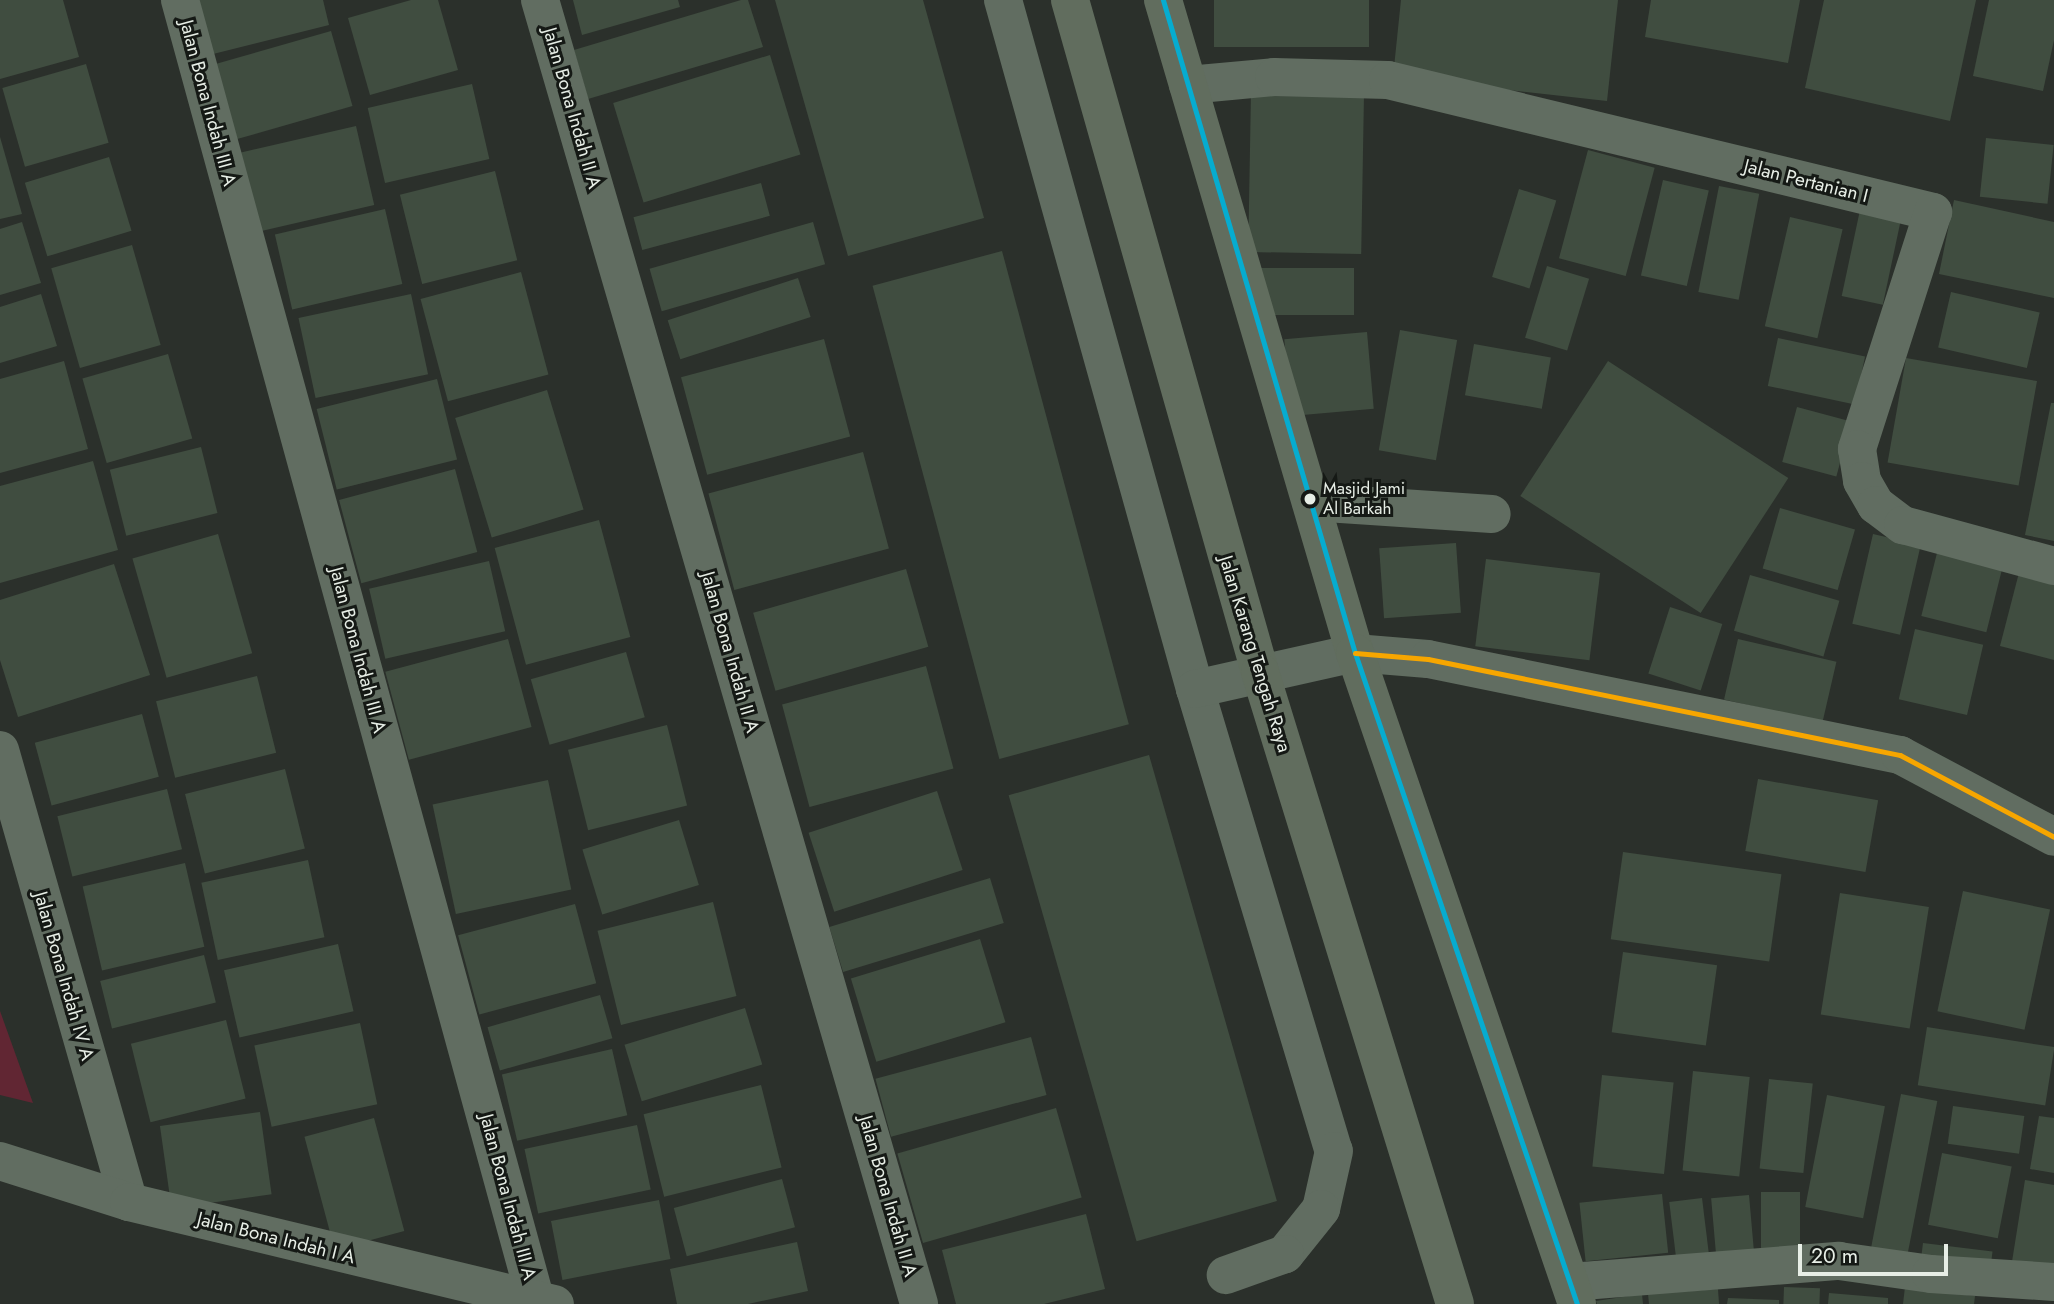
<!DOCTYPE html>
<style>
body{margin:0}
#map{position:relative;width:2054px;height:1304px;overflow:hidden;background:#2b302b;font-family:Jost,sans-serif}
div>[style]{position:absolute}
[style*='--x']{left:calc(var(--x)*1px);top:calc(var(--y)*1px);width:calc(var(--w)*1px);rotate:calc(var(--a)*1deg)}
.green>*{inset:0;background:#612633}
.building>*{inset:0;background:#404d40;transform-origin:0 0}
.minor>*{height:38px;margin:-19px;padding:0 19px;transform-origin:19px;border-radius:19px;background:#616d61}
.major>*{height:38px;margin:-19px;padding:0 19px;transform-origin:19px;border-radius:19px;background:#616d5e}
.bus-1>*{height:5px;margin:-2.5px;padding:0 2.5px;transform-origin:2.5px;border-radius:2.5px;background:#06acd0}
.bus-2>*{height:5px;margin:-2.5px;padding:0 2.5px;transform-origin:2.5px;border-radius:2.5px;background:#f7a600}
.dots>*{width:19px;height:19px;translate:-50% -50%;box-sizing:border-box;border:4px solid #151915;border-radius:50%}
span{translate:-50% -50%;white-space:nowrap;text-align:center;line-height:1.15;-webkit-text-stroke:6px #151915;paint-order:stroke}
.bus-label{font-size:17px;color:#e7eee6}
.left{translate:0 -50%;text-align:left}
.street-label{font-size:19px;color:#e7eee6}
.scale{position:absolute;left:1798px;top:1244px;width:150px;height:32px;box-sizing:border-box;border:4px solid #e7eee6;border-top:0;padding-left:9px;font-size:21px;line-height:24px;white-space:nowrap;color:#e7eee6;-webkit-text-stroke:5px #151915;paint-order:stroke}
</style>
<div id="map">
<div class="green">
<i style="clip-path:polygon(0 1011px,33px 1103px,0 1095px)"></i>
</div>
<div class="building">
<i style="clip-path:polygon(0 0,63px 0,79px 57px,0 79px)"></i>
<i style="clip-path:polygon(199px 0,323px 0,329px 25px,213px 54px)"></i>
<i style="clip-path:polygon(411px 0,438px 0,458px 70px,370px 95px,348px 18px)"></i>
<i style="clip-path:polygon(573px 0,678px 0,680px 7px,582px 35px)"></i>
<i style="clip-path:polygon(741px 0,748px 0,763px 47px,588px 99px,574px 50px)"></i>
<i style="clip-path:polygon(775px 0,923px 0,984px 218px,848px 256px)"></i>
<i style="left:1214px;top:0;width:155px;height:47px"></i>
<i style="clip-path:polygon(1401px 0,1618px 0,1607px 101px,1393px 77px)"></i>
<i style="clip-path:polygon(1651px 0,1800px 0,1788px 63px,1645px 37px)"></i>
<i style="clip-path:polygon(1824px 0,1976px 0,1950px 121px,1805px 88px)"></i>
<i style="clip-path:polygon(1989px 0,2054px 0,2054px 40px,2043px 91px,1973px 76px)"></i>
<i style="left:331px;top:31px;width:78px;height:120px;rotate:74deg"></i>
<i style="left:770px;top:55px;width:104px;height:164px;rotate:73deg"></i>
<i style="left:86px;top:64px;width:82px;height:87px;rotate:74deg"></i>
<i style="left:472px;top:84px;width:77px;height:107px;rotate:77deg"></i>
<i style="left:1251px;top:92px;width:113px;height:160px;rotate:1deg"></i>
<i style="left:356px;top:126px;width:81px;height:118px;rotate:77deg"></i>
<i style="clip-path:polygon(0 137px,22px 214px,0 219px)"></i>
<i style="left:1986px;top:138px;width:68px;height:59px;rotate:6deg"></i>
<i style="left:1588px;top:150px;width:69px;height:112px;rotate:15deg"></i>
<i style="left:109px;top:157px;width:77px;height:88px;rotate:73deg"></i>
<i style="left:495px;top:171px;width:92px;height:98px;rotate:76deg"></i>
<i style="left:1663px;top:180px;width:47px;height:98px;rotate:13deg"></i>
<i style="left:761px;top:183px;width:34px;height:132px;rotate:75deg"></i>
<i style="left:1719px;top:186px;width:41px;height:108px;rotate:11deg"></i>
<i style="left:1519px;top:189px;width:39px;height:92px;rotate:17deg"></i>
<i style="clip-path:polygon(1954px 200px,2054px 222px,2054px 298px,1939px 274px)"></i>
<i style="left:385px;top:209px;width:77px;height:113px;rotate:77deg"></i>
<i style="left:1860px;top:210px;width:42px;height:88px;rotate:12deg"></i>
<i style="left:1790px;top:217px;width:54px;height:112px;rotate:13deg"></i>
<i style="clip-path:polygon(22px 222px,41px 283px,0 295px,0 229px)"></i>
<i style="left:813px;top:222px;width:44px;height:170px;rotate:74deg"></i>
<i style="left:132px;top:245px;width:104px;height:84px;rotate:74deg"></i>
<i style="left:1002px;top:251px;width:490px;height:134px;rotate:75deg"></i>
<i style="left:1547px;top:266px;width:44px;height:75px;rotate:17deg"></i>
<i style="left:1354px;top:268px;width:47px;height:97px;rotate:90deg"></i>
<i style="left:521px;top:272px;width:106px;height:104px;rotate:75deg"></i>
<i style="left:798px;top:278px;width:41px;height:137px;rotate:72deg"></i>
<i style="left:1951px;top:292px;width:91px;height:57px;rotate:13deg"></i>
<i style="clip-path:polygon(41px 294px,57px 346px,0 363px,0 307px)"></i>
<i style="left:411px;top:294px;width:82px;height:115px;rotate:78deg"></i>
<i style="left:1400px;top:330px;width:58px;height:122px;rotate:10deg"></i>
<i style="left:1367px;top:332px;width:77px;height:83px;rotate:85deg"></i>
<i style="left:1778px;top:338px;width:89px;height:49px;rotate:12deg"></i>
<i style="left:824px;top:339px;width:101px;height:148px;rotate:75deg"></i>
<i style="left:1474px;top:344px;width:78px;height:52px;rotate:10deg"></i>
<i style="left:168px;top:354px;width:88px;height:89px;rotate:74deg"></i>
<i style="left:1906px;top:358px;width:133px;height:106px;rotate:10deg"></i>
<i style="clip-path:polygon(64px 361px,88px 449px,0 473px,0 379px)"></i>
<i style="left:1608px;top:361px;width:215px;height:161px;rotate:33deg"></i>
<i style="left:437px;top:379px;width:83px;height:124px;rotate:76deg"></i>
<i style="left:547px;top:390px;width:125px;height:96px;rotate:73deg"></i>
<i style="clip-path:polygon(2051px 403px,2054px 403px,2054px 541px,2025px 535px)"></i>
<i style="left:1797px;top:407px;width:56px;height:57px;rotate:15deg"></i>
<i style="left:201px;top:447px;width:68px;height:94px;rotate:76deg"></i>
<i style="left:863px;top:452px;width:100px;height:160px;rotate:75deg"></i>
<i style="clip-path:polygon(93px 461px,118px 550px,0 583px,0 486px)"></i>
<i style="left:455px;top:469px;width:86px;height:120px;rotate:75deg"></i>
<i style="left:1780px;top:508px;width:78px;height:63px;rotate:16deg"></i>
<i style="left:599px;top:520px;width:121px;height:108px;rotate:75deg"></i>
<i style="left:218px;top:534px;width:124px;height:89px;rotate:74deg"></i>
<i style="left:1873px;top:534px;width:49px;height:92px;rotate:13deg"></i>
<i style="left:1456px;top:543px;width:70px;height:77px;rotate:86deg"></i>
<i style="left:1938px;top:549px;width:67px;height:69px;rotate:14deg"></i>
<i style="left:1486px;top:559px;width:115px;height:88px;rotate:7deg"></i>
<i style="left:489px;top:561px;width:72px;height:123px;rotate:77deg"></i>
<i style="clip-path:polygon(114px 564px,150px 675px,18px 717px,0 660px,0 600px)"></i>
<i style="clip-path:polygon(2021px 565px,2054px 574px,2054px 660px,2000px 646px)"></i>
<i style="left:906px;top:569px;width:81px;height:159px;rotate:74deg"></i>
<i style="left:1750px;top:575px;width:93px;height:58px;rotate:16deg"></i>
<i style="left:1670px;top:607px;width:55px;height:70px;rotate:18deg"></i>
<i style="left:1915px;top:629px;width:70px;height:72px;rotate:13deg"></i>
<i style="left:508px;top:639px;width:91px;height:127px;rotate:75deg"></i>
<i style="left:1738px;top:639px;width:101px;height:62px;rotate:13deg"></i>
<i style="left:626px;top:652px;width:68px;height:99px;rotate:74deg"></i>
<i style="left:926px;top:666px;width:106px;height:149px;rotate:75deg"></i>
<i style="left:257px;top:676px;width:79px;height:104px;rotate:76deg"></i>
<i style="left:142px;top:714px;width:65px;height:111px;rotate:75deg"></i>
<i style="left:667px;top:725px;width:83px;height:102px;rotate:76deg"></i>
<i style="left:1149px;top:755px;width:464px;height:146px;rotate:74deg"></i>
<i style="left:285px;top:769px;width:82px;height:103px;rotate:76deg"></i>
<i style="left:1758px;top:779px;width:122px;height:73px;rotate:10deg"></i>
<i style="left:548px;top:780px;width:112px;height:118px;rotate:78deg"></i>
<i style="left:167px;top:789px;width:62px;height:113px;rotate:76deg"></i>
<i style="left:937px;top:791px;width:83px;height:135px;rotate:72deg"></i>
<i style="left:679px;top:820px;width:68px;height:101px;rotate:73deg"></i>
<i style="left:1623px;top:852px;width:160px;height:88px;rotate:8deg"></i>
<i style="left:308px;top:860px;width:79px;height:109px;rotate:78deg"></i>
<i style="left:185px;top:863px;width:86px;height:105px;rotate:77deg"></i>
<i style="left:990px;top:878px;width:47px;height:168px;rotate:73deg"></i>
<i style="left:1963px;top:891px;width:89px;height:123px;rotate:12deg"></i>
<i style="left:1840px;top:893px;width:90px;height:123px;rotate:9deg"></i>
<i style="left:713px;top:902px;width:97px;height:119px;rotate:76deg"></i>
<i style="left:575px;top:904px;width:82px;height:121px;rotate:75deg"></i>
<i style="left:980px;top:939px;width:87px;height:135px;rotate:73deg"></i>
<i style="left:338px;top:944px;width:69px;height:117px;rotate:77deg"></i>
<i style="left:1623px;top:952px;width:95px;height:81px;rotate:8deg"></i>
<i style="left:204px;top:955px;width:49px;height:107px;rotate:76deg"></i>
<i style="left:600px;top:995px;width:45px;height:117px;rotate:74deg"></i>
<i style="left:745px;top:1008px;width:59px;height:126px;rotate:73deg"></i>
<i style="left:226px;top:1020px;width:81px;height:98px;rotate:76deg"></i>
<i style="left:360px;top:1023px;width:83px;height:108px;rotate:78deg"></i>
<i style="left:1927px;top:1027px;width:129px;height:59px;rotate:9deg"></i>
<i style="left:1031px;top:1037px;width:60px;height:161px;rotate:75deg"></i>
<i style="left:612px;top:1049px;width:68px;height:113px;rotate:77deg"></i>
<i style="left:1693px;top:1071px;width:57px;height:100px;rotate:6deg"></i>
<i style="left:1602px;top:1075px;width:72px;height:92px;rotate:6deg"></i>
<i style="left:1769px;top:1079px;width:44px;height:90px;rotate:6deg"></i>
<i style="left:761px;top:1085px;width:85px;height:121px;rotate:76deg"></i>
<i style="left:1901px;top:1094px;width:37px;height:171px;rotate:11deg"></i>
<i style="left:1827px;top:1095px;width:59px;height:114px;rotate:11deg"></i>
<i style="left:1953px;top:1106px;width:72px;height:38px;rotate:8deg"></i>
<i style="left:1056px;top:1108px;width:93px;height:165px;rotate:74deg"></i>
<i style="left:260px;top:1112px;width:83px;height:101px;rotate:82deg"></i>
<i style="clip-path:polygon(2039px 1116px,2054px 1118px,2054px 1173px,2030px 1169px)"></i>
<i style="left:374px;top:1118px;width:117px;height:72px;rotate:75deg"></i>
<i style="left:637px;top:1125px;width:66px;height:115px;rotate:78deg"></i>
<i style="left:1942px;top:1153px;width:71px;height:73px;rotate:11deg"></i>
<i style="left:782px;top:1179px;width:50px;height:112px;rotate:75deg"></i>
<i style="clip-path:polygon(2025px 1180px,2054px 1185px,2054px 1275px,2011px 1268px)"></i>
<i style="left:1761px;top:1192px;width:39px;height:63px"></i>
<i style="left:1662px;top:1194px;width:59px;height:83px;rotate:84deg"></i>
<i style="left:1749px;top:1195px;width:58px;height:38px;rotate:85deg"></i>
<i style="left:1702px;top:1198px;width:56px;height:33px;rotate:83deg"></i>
<i style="left:659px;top:1200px;width:60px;height:110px;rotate:79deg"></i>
<i style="clip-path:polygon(1086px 1214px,1105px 1289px,1044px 1304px,956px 1304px,942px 1250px)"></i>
<i style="clip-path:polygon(797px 1242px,808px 1291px,748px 1304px,677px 1304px,670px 1269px)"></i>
<i style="left:1923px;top:1243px;width:70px;height:20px;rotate:7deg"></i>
<i style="left:1784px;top:1287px;width:36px;height:17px;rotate:2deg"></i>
<i style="clip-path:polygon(1905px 1287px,1975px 1296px,1974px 1304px,1903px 1304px)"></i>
<i style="clip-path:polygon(1718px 1289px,1719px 1304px,1649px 1304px,1648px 1294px)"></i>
<i style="clip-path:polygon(1829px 1293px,1888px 1298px,1888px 1304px,1828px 1304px)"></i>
<i style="clip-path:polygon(1642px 1294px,1643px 1304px,1597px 1304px,1596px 1301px)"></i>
<i style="clip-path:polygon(1728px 1298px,1779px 1300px,1779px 1304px,1727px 1304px)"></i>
</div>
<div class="minor">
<i style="--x:180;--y:0;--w:1349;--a:74.7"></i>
<i style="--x:540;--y:0;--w:1358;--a:73.79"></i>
<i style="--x:1003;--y:0;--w:715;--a:74.43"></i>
<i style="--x:1195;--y:689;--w:482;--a:73.3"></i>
<i style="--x:1334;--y:1151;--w:59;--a:102.6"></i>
<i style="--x:1321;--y:1209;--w:58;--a:128.7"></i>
<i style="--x:1285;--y:1254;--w:63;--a:160.4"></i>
<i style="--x:1188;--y:85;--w:86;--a:-5.3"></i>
<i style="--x:1274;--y:77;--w:114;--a:1.5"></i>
<i style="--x:1388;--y:80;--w:561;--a:13.61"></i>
<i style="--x:1933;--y:212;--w:249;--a:107.8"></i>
<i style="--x:1857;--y:449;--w:32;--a:81"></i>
<i style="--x:1862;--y:481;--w:28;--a:60"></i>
<i style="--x:1876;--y:505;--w:34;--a:37"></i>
<i style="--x:1903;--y:525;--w:156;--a:15.2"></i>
<i style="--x:1311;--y:502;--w:181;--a:3.8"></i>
<i style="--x:1195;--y:689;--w:164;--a:-12.7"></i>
<i style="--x:1355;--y:653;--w:73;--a:4.7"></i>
<i style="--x:1428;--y:659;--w:482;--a:11.5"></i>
<i style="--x:1900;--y:755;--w:174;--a:28"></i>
<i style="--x:0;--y:750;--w:470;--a:74.1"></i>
<i style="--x:0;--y:1161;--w:135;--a:17.6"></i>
<i style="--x:129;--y:1202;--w:438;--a:13.5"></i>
<i style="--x:1570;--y:1282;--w:270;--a:-4.5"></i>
<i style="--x:1839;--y:1261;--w:93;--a:8"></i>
<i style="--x:1931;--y:1274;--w:123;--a:3.7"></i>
</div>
<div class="major">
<i style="--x:1070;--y:0;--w:698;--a:74.21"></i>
<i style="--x:1260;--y:672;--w:661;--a:72.85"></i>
<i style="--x:1163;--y:0;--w:681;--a:73.62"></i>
<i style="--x:1355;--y:653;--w:688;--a:71.17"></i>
</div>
<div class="bus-1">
<i style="--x:1163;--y:0;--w:681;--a:73.62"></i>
<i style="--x:1355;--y:653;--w:688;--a:71.17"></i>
</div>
<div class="bus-2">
<i style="--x:1355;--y:653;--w:73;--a:4.7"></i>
<i style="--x:1428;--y:659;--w:482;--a:11.5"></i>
<i style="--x:1900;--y:755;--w:174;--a:28"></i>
</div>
<div class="dots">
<i style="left:1310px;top:499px;background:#e7eee6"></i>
</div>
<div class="bus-label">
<span class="left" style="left:1323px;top:499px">Masjid Jami<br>Al Barkah</span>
</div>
<div class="street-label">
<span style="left:208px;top:103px;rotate:75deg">Jalan Bona Indah III A</span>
<span style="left:572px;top:108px;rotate:74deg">Jalan Bona Indah II A</span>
<span style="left:1806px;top:181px;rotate:14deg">Jalan Pertanian I</span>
<span style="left:358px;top:650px;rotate:75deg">Jalan Bona Indah III A</span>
<span style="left:730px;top:652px;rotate:74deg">Jalan Bona Indah II A</span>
<span style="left:1255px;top:654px;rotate:73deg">Jalan Karang Tengah Raya</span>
<span style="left:64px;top:976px;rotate:74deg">Jalan Bona Indah IV A</span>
<span style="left:888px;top:1196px;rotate:74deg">Jalan Bona Indah II A</span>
<span style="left:508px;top:1197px;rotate:75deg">Jalan Bona Indah III A</span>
<span style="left:276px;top:1238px;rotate:14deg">Jalan Bona Indah I A</span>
</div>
<div class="scale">20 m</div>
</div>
